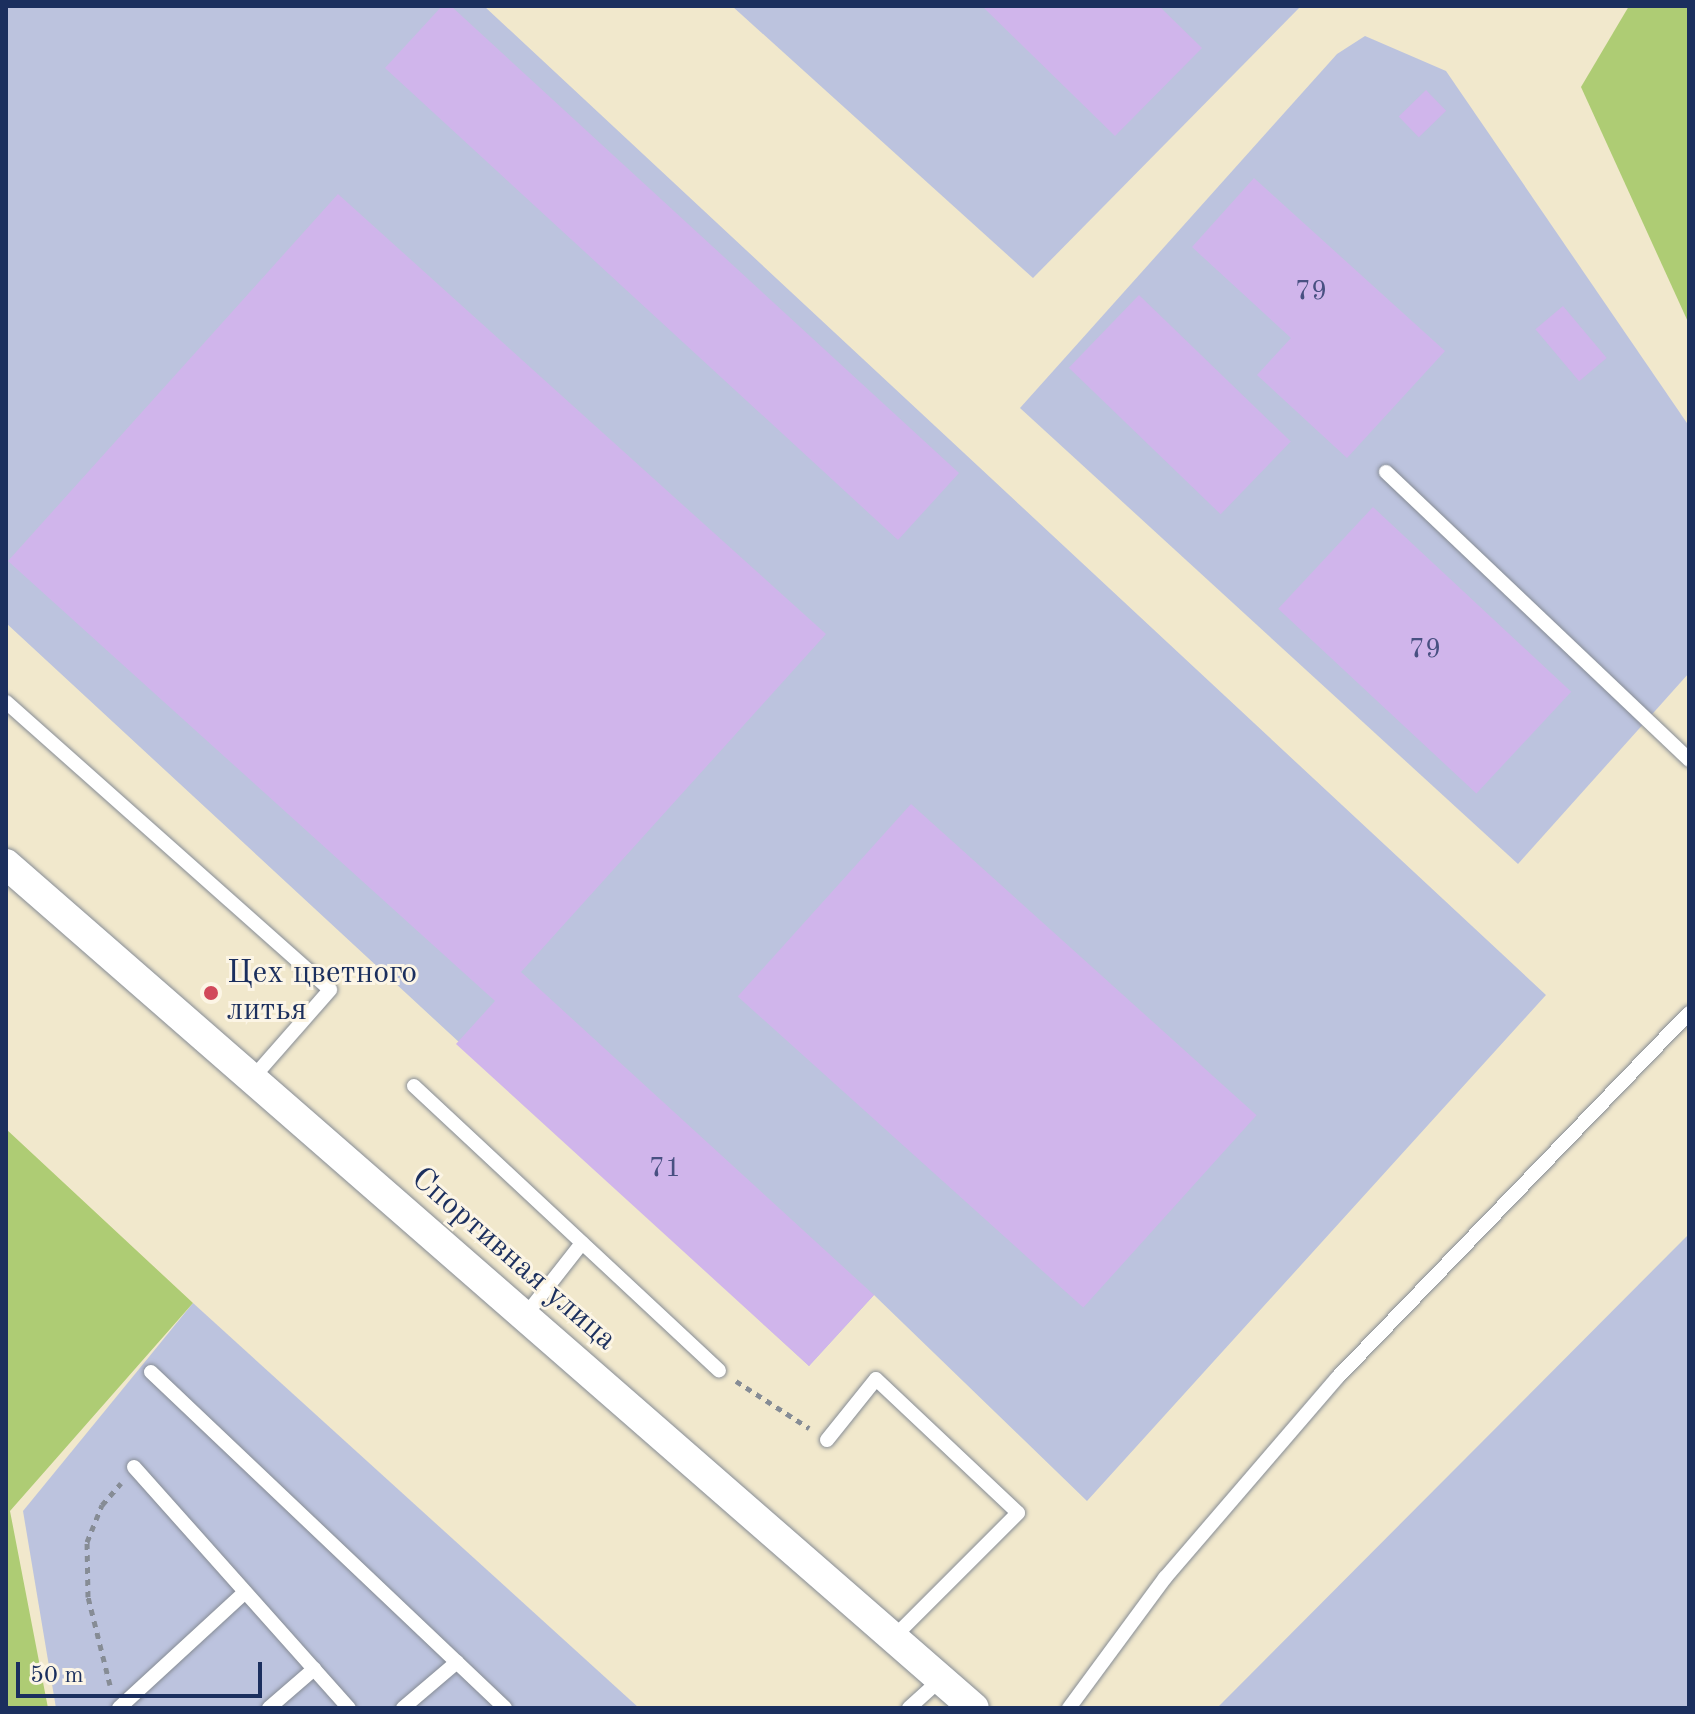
<!DOCTYPE html>
<meta charset="utf-8">
<style>
body{margin:0}
#map{position:relative;width:1695px;height:1714px;overflow:hidden;background:#f1e8cc;font-family:"Old Standard TT",serif}
div>[style]{position:absolute}
[style*='--x']{left:calc(var(--x)*1px);top:calc(var(--y)*1px);width:calc(var(--w)*1px);rotate:calc(var(--a)*1deg)}
.industrial>*{inset:0;background:#bcc3de}
.green>*{inset:0;background:#aecc74}
.building>*{inset:0;background:#d0b5eb;transform-origin:0 0}
.path>*{height:5px;margin-top:-2.5px;transform-origin:0;background:repeating-linear-gradient(90deg,#868c95 0 6px,transparent 0 12px)}
.roads{filter:drop-shadow(0 0 2px #868c95) drop-shadow(0 0 2px #868c95)}
.lane>*{height:14px;margin:-7px;padding:0 7px;transform-origin:7px;border-radius:7px;background:#fff}
.street>*{height:30px;margin:-15px;padding:0 15px;transform-origin:15px;border-radius:15px;background:#fff}
.dots>*{width:22px;height:22px;translate:-50% -50%;box-sizing:border-box;border:4px solid #fcf5e5;border-radius:50%}
span{translate:-50% -50%;white-space:nowrap;text-align:center;line-height:1.15;-webkit-text-stroke:6px #fcf5e5;paint-order:stroke}
.number-label{font-size:28px;color:#485081}
.number-label span{-webkit-text-stroke-width:0}
.poi-label{font-size:32px;color:#1b2f5e}
.left{translate:0 -50%;text-align:left}
.street-label{font-size:32px;color:#1b2f5e}
.frame{position:absolute;inset:0;border:8px solid #1b2f5e;pointer-events:none}
.scale{position:absolute;left:16px;top:1662px;width:246px;height:36px;box-sizing:border-box;border:4px solid #1b2f5e;border-top:0;padding-left:10px;font-size:24px;line-height:28px;white-space:nowrap;color:#1b2f5e;-webkit-text-stroke:6px #fcf5e5;paint-order:stroke}
</style>
<div id="map">
<div class="industrial">
<i style="clip-path:polygon(6px 6px,484px 6px,1546px 995px,1087px 1501px,874px 1295px,809px 1366px,6px 623px)"></i>
<i style="clip-path:polygon(732px 6px,1301px 6px,1033px 278px)"></i>
<i style="clip-path:polygon(1365px 36px,1446px 71px,1689px 426px,1689px 673px,1518px 864px,1020px 408px,1337px 54px)"></i>
<i style="clip-path:polygon(1689px 1234px,1689px 1708px,1217px 1708px)"></i>
<i style="clip-path:polygon(193px 1303px,639px 1708px,56px 1708px,23px 1511px)"></i>
</div>
<div class="green">
<i style="clip-path:polygon(1629px 6px,1689px 6px,1689px 324px,1581px 87px)"></i>
<i style="clip-path:polygon(6px 1129px,193px 1303px,10px 1511px,48px 1708px,6px 1708px)"></i>
</div>
<div class="building">
<i style="clip-path:polygon(442px 6px,451px 6px,959px 473px,898px 540px,385px 68px)"></i>
<i style="clip-path:polygon(982px 6px,1159px 6px,1202px 48px,1115px 136px)"></i>
<i style="left:1426px;top:90px;width:29px;height:38px;rotate:46deg"></i>
<i style="clip-path:polygon(1254px 178px,1445px 351px,1347px 458px,1257px 375px,1291px 338px,1192px 247px)"></i>
<i style="clip-path:polygon(338px 194px,826px 634px,521px 972px,874px 1295px,809px 1366px,456px 1044px,495px 1001px,8px 561px)"></i>
<i style="left:1139px;top:295px;width:211px;height:101px;rotate:44deg"></i>
<i style="left:1563px;top:306px;width:68px;height:36px;rotate:50deg"></i>
<i style="left:1373px;top:507px;width:271px;height:139px;rotate:43deg"></i>
<i style="left:911px;top:804px;width:465px;height:259px;rotate:42deg"></i>
</div>
<div class="path">
<i style="--x:736;--y:1381;--w:87;--a:32.8"></i>
<i style="--x:110;--y:1685;--w:91;--a:-104"></i>
<i style="--x:88;--y:1597;--w:55;--a:-91"></i>
<i style="--x:87;--y:1542;--w:40;--a:-68"></i>
<i style="--x:102;--y:1505;--w:29;--a:-49"></i>
</div>
<div class="roads">
<div class="lane">
<i style="--x:1386;--y:472;--w:418;--a:43.5"></i>
<i style="--x:6;--y:702;--w:433;--a:41.6"></i>
<i style="--x:330;--y:990;--w:120;--a:131.3"></i>
<i style="--x:414;--y:1086;--w:417;--a:43"></i>
<i style="--x:524;--y:1317;--w:94;--a:-51.9"></i>
<i style="--x:151;--y:1372;--w:488;--a:43.5"></i>
<i style="--x:827;--y:1440;--w:78;--a:-51.2"></i>
<i style="--x:876;--y:1379;--w:195;--a:43.3"></i>
<i style="--x:1018;--y:1513;--w:177;--a:135"></i>
<i style="--x:134;--y:1467;--w:323;--a:48.3"></i>
<i style="--x:119;--y:1708;--w:171;--a:-42.6"></i>
<i style="--x:269;--y:1708;--w:60;--a:-40.9"></i>
<i style="--x:403;--y:1708;--w:71;--a:-40.4"></i>
<i style="--x:909;--y:1708;--w:43;--a:-42.2"></i>
<i style="--x:1069;--y:1708;--w:162;--a:-53.6"></i>
<i style="--x:1165;--y:1578;--w:264;--a:-49.3"></i>
<i style="--x:1337;--y:1378;--w:507;--a:-46.04"></i>
</div>
<div class="street">
<i style="--x:6;--y:864;--w:1284;--a:41.09"></i>
</div>
</div>
<div class="dots">
<i style="left:211px;top:993px;background:#d1495b"></i>
</div>
<div class="number-label">
<span style="left:1311px;top:292px">79</span>
<span style="left:1425px;top:650px">79</span>
<span style="left:665px;top:1169px">71</span>
</div>
<div class="poi-label">
<span class="left" style="left:227px;top:993px">Цех цветного<br>литья</span>
</div>
<div class="street-label">
<span style="left:513px;top:1260px;rotate:41deg">Спортивная улица</span>
</div>
<div class="frame"></div>
<div class="scale">50 m</div>
</div>
